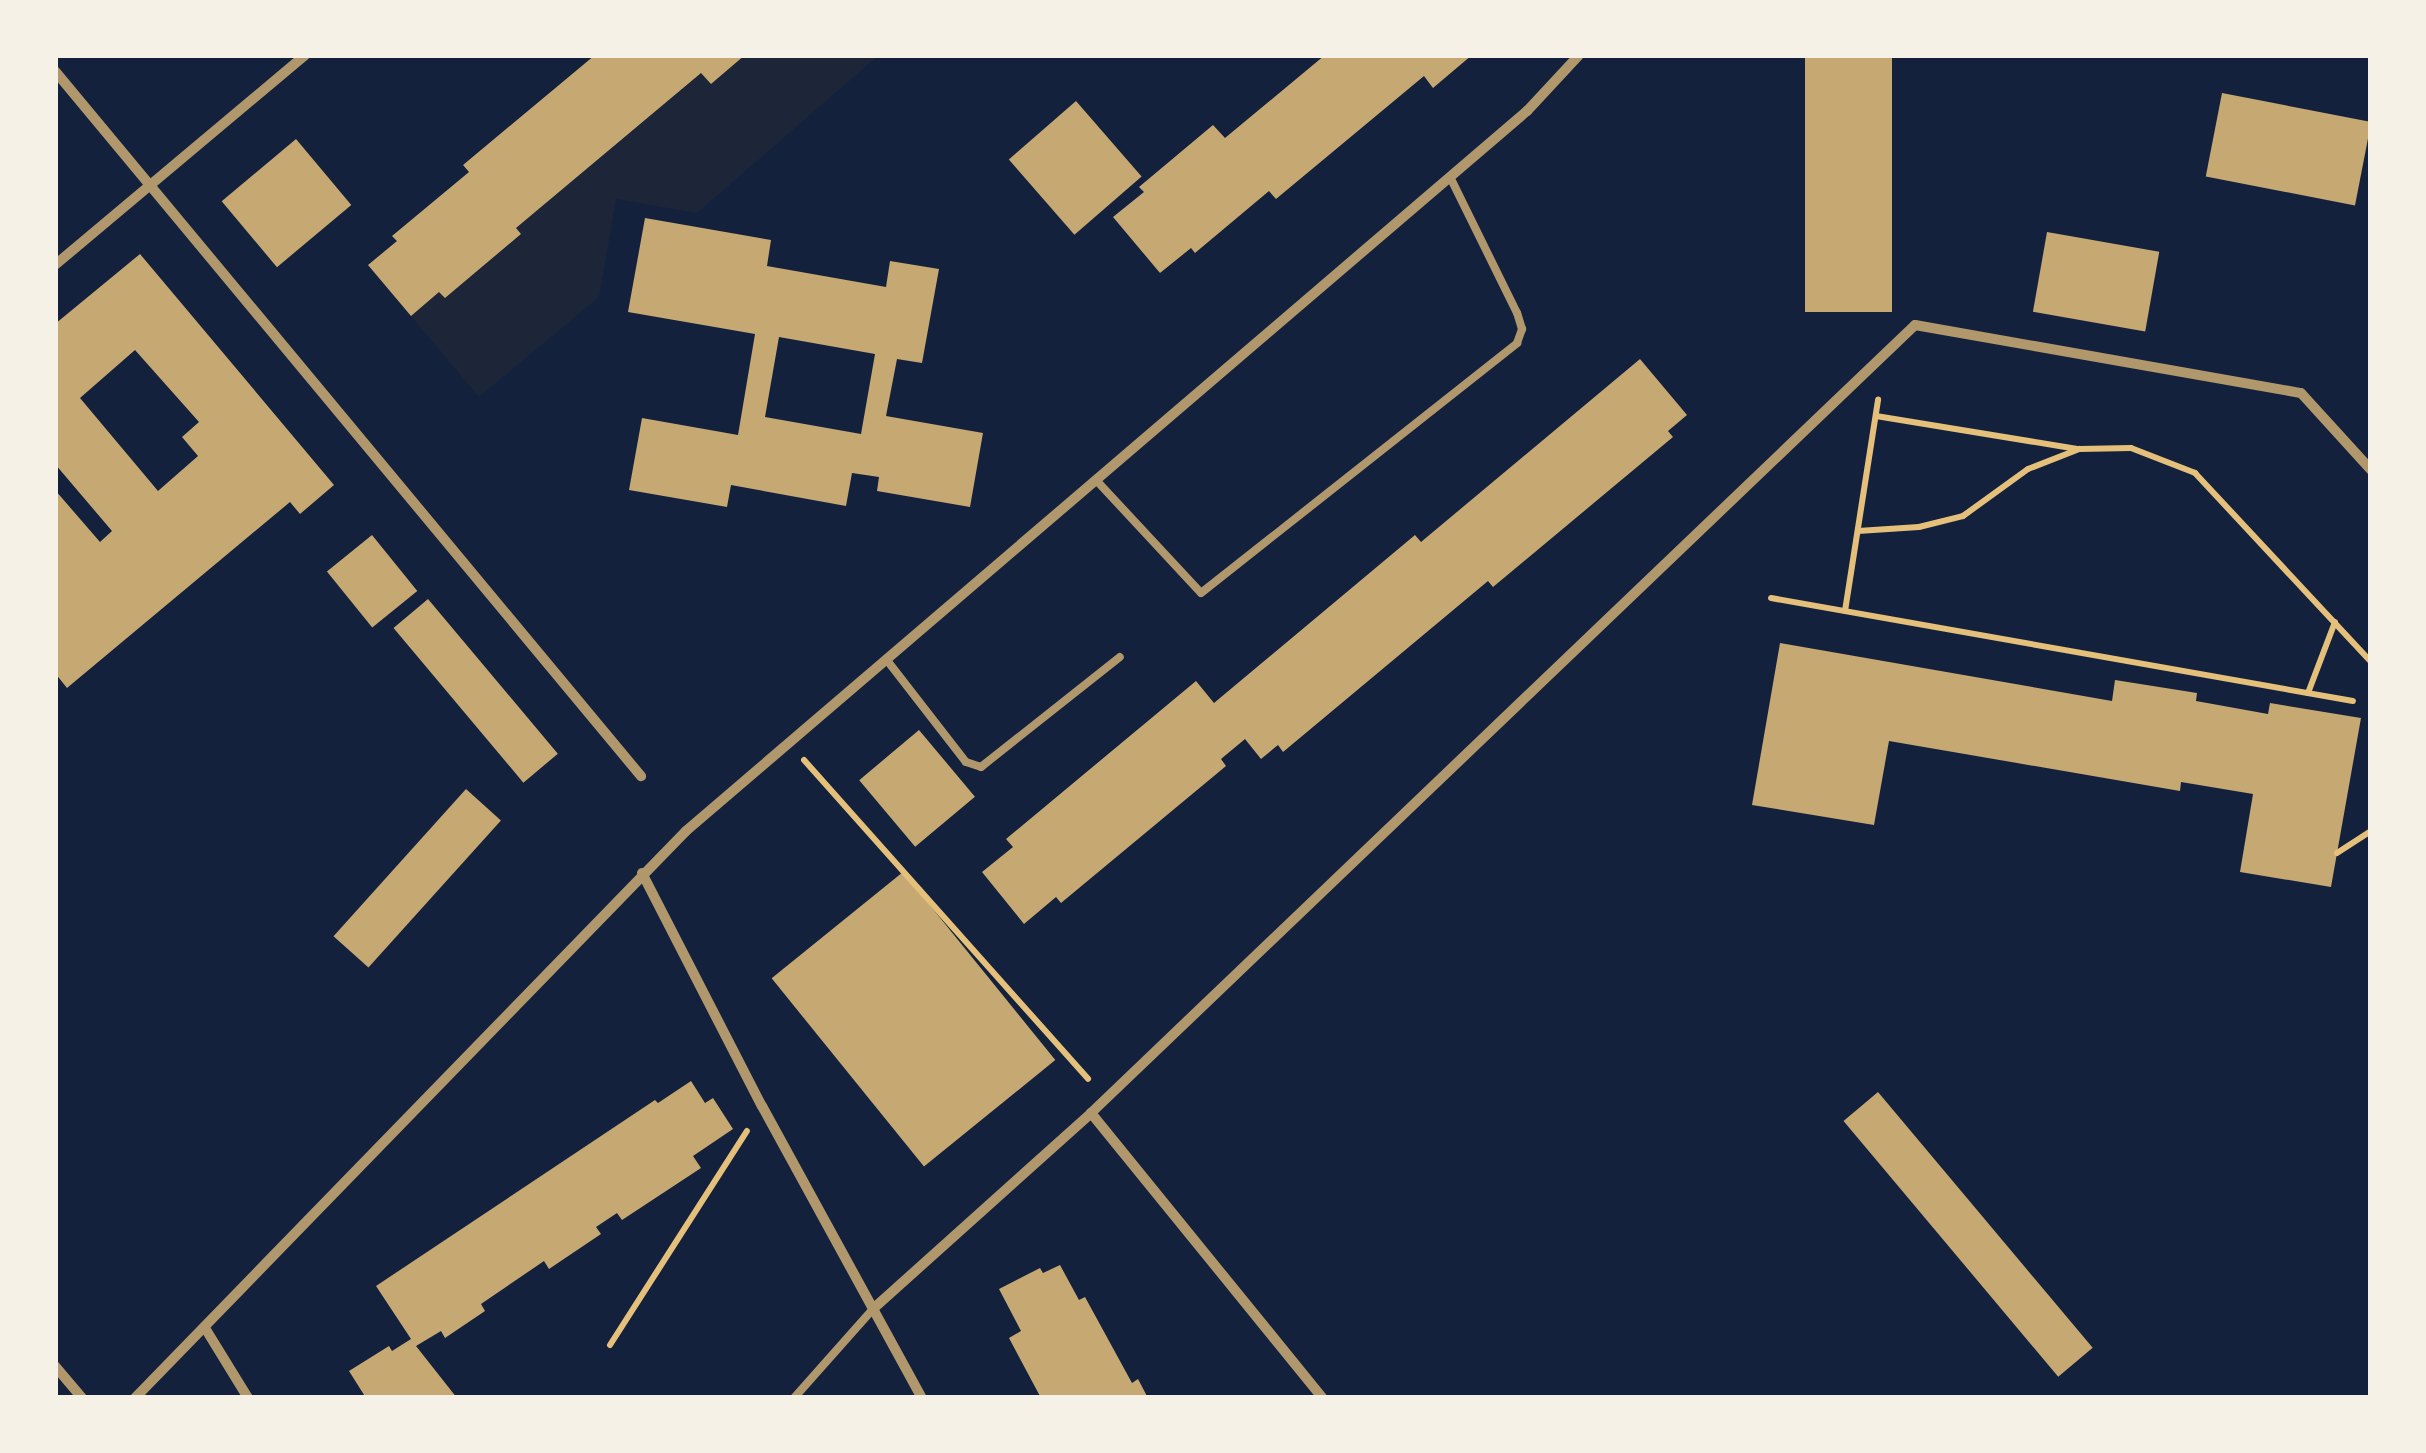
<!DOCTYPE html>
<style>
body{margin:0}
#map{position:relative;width:2426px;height:1453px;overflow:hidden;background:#14213d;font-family:Literata,serif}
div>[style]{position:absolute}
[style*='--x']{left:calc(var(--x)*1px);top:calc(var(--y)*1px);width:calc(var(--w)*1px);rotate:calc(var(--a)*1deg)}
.green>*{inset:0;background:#1d2539}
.building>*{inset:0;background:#c6a872;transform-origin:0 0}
.path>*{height:6px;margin:-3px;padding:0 3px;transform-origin:3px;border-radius:3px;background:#e5c07b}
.service>*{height:8px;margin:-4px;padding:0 4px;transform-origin:4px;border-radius:4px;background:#b1986c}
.minor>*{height:10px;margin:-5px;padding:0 5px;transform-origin:5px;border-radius:5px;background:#b1986c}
span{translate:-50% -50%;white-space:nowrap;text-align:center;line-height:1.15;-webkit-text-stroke:10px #f6f1e7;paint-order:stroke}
.frame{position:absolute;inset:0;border:58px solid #f6f1e7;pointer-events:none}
</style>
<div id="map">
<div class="green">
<i style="clip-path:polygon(745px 55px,879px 55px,697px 213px,616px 199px,599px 297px,479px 397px,411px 316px,439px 292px,445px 298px,521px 235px,516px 228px,701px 73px,711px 84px)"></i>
</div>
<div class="building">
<i style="clip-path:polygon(595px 55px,745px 55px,711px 84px,701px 73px,516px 228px,521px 234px,445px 298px,439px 292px,411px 316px,368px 265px,397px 241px,392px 236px,469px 172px,463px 165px)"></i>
<i style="clip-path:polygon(1325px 55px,1472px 55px,1433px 88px,1424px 76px,1276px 199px,1269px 191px,1195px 253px,1191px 248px,1160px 273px,1113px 217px,1144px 192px,1139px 187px,1213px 125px,1225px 138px)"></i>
<i style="left:1805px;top:55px;width:87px;height:257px"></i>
<i style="left:2222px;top:93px;width:152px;height:85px;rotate:11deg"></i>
<i style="left:1076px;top:101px;width:100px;height:89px;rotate:49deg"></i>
<i style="left:296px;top:139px;width:86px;height:97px;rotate:50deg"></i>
<i style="clip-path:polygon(evenodd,645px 218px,771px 240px,767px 266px,886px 287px,890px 261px,939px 269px,922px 363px,897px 359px,886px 416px,983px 433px,970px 507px,877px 491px,879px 477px,852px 473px,846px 506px,731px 485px,727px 507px,629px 490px,642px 418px,738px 435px,755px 334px,628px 312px,645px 218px,779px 337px,875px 354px,861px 434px,765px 417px,779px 337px)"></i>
<i style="left:2047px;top:232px;width:114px;height:81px;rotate:10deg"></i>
<i style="clip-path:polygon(evenodd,140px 254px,334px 485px,300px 514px,290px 502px,67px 688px,55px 673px,55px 490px,100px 542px,112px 531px,55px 464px,55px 324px,140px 254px,135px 350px,199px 422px,182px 437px,198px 456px,158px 491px,80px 398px,135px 350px)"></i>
<i style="clip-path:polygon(1640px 359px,1687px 415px,1668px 431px,1673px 437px,1493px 587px,1488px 581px,1283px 752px,1278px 745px,1261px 759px,1245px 739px,1221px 759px,1226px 766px,1061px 903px,1056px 897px,1024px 924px,982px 872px,1013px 847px,1006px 839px,1196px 681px,1214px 703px,1415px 535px,1421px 542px)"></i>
<i style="left:372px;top:535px;width:72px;height:58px;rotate:51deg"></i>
<i style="left:428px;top:599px;width:202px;height:45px;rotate:50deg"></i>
<i style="clip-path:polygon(1780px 643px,2112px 701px,2115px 680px,2197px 693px,2196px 701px,2268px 714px,2270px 703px,2361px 718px,2331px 887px,2240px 872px,2253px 794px,2181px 782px,2180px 791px,1889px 741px,1874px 825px,1752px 805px)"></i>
<i style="left:919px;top:730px;width:87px;height:78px;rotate:50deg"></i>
<i style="left:466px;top:789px;width:47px;height:198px;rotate:42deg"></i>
<i style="left:903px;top:872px;width:242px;height:169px;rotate:51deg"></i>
<i style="clip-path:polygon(691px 1081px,705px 1103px,713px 1098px,733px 1129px,693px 1156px,701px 1168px,622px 1220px,617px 1213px,596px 1227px,601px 1234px,549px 1269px,544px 1261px,481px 1304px,485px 1311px,445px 1338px,441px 1331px,416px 1346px,457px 1398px,366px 1398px,349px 1371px,389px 1346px,392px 1351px,411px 1339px,376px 1286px,655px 1100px,658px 1103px)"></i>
<i style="left:1878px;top:1092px;width:334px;height:45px;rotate:50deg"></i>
<i style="clip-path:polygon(1060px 1265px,1079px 1300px,1085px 1297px,1132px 1383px,1138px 1379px,1148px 1398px,1041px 1398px,1009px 1338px,1021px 1331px,999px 1289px,1040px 1268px,1043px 1273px)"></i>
</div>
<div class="path">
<i style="--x:1876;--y:416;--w:204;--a:9.3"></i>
<i style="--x:1858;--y:531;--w:61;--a:-3.8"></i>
<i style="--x:1919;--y:527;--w:45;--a:-14"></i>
<i style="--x:1963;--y:516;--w:80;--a:-35.9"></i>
<i style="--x:2028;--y:469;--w:55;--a:-21.4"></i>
<i style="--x:2079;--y:449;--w:52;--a:-1.1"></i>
<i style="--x:2131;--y:448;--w:69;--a:21.3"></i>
<i style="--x:2195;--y:473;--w:258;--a:47"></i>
<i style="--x:1771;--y:598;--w:591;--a:10.04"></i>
<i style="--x:1845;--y:611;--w:214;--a:-81.1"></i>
<i style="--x:2308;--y:693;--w:76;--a:-69.2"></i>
<i style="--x:804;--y:760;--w:427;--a:48.3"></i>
<i style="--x:2337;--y:853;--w:40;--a:-32.9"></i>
<i style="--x:610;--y:1345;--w:254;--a:-57.4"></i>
</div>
<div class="service">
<i style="--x:1096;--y:480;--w:154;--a:47.1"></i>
<i style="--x:1201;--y:593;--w:403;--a:-38.3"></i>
<i style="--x:1517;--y:343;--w:15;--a:-70"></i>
<i style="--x:1522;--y:329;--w:17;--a:-107"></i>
<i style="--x:1517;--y:313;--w:152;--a:-116.2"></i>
<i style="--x:886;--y:659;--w:130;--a:52.2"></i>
<i style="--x:966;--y:762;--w:16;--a:18"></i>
<i style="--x:981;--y:767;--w:177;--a:-38.4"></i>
<i style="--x:794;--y:1398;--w:120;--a:-48.4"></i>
</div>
<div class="minor">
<i style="--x:55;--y:71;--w:917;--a:50.27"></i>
<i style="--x:55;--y:265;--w:326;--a:-40"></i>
<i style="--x:642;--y:873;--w:262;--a:62.8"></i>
<i style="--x:762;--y:1106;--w:333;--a:61.3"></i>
<i style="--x:1091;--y:1113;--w:367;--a:50.9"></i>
<i style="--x:874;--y:1308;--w:292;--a:-41.9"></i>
<i style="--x:1091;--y:1113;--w:1140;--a:-43.72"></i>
<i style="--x:1915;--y:325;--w:392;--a:10"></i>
<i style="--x:2301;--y:393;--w:104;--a:47.7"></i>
<i style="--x:205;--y:1328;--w:82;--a:58.4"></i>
<i style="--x:55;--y:1366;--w:42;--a:49.8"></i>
<i style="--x:135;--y:1398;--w:791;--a:-45.82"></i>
<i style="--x:686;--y:831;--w:1107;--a:-40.57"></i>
<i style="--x:1527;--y:111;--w:76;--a:-47.1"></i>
</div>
<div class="frame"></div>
</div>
